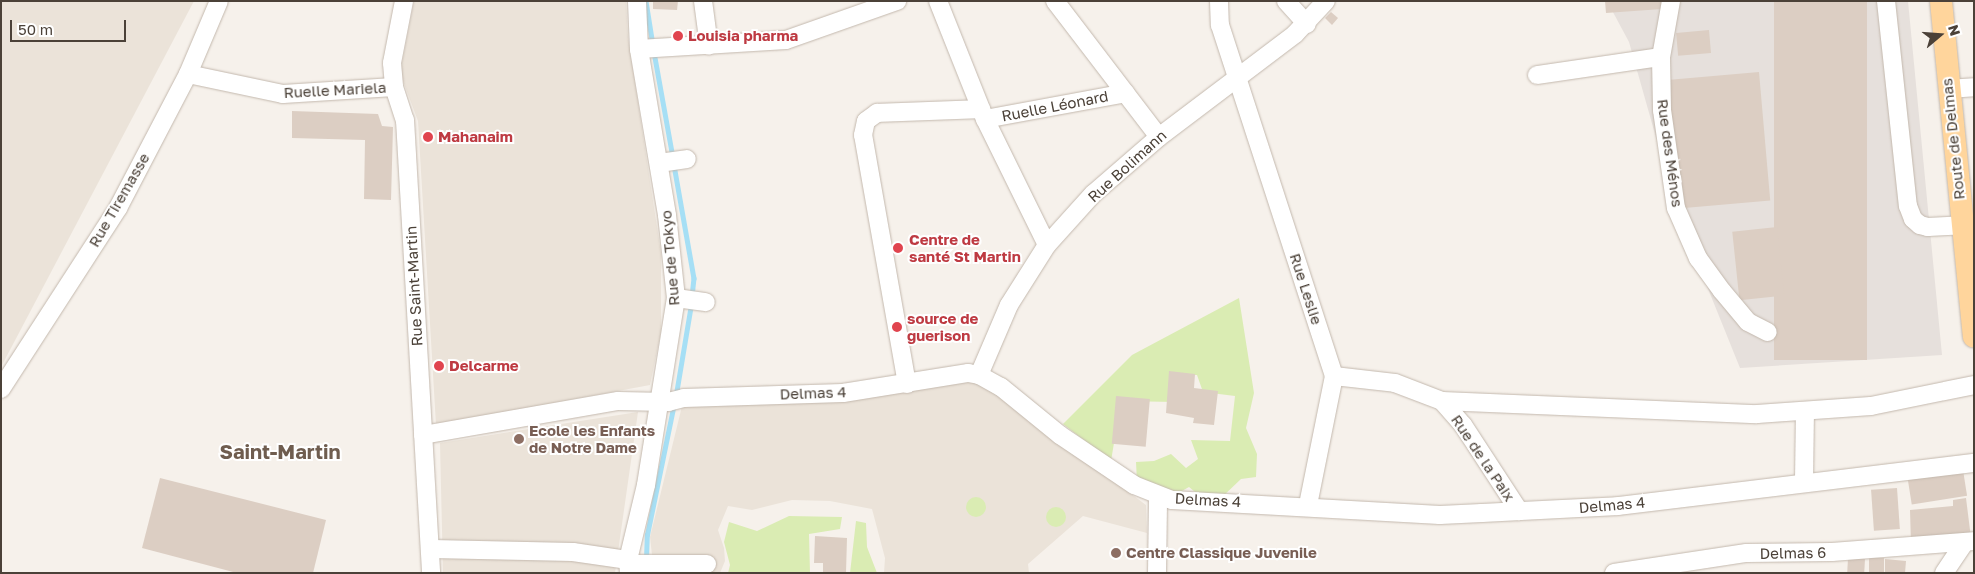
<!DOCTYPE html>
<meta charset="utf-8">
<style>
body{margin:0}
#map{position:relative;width:1975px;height:574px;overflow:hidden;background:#f6f1eb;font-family:"Golos Text",sans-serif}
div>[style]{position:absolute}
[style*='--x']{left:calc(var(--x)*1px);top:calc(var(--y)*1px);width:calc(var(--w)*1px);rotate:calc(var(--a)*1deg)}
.residential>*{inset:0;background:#ebe3d9}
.industrial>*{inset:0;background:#e6e0dc}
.green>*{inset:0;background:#daecb3}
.round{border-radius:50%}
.stream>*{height:4.5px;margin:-2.25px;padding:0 2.25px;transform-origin:2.25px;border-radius:2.25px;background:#a6dff5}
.building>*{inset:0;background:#dccec3;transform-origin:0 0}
.roads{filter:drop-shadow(0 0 1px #c3b8ad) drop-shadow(0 0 1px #c3b8ad)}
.minor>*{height:18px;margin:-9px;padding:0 9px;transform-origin:9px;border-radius:9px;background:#fff}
.major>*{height:22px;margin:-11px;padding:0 11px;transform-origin:11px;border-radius:11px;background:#ffd59c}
.dots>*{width:14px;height:14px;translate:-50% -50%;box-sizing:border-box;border:2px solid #fff;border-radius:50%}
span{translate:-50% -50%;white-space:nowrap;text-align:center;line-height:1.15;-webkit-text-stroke:4px #fff;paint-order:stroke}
.health-label{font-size:15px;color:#be3a42;font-weight:700}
.left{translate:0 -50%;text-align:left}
.street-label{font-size:15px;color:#4b4138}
.education-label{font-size:15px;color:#785e54;font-weight:700}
.district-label{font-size:20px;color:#6f5d4f;font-weight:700}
.frame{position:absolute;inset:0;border:2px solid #4b4138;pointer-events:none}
.north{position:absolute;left:1915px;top:10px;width:50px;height:50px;-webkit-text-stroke:4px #fff;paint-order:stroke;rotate:72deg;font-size:14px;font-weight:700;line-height:20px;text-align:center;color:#4b4138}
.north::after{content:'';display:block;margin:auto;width:18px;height:22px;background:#4b4138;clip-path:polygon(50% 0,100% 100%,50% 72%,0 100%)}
.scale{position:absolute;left:10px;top:20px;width:116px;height:22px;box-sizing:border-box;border:2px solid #4b4138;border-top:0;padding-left:6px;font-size:15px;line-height:18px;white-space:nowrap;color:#4b4138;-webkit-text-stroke:4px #fff;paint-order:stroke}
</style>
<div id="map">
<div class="residential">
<i style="clip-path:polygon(1px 1px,194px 1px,1px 367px)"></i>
<i style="clip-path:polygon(414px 1px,626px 1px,628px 37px,661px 253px,661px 332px,650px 385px,436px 425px,418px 121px,400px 73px)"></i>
<i style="clip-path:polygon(974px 377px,1146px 505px,1147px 533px,1083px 516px,1028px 564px,1029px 573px,884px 573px,885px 558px,872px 509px,830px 501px,792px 500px,752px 510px,728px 506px,718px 530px,724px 548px,725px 561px,720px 573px,654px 573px,650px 537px,683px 402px)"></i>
<i style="clip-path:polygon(638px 412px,615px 573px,443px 573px,440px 443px)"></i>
</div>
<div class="industrial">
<i style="clip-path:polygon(1607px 1px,1908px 1px,1942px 355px,1740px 368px,1677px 212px,1629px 42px)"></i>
</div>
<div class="green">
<i style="clip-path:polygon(1239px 298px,1254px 393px,1246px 428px,1257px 454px,1256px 477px,1241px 479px,1220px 499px,1200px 496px,1189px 487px,1171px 497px,1137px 482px,1136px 462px,1154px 461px,1171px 454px,1186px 468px,1198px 459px,1191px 440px,1230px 441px,1235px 396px,1203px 392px,1197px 375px,1183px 375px,1175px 402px,1121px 401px,1111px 461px,1063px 424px,1132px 355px)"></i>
<i class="round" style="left:966px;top:497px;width:20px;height:20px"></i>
<i class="round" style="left:1046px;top:507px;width:20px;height:20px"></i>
<i style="clip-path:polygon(789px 516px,842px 517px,840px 529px,809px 534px,810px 573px,728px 573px,730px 565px,724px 542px,729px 522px,757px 531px)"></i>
<i style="clip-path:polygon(856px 521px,866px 523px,867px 547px,877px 573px,850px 573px)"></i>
</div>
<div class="stream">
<i style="--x:646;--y:1;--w:45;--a:81"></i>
<i style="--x:654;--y:52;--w:108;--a:79.8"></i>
<i style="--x:674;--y:165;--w:115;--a:80"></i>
<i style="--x:694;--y:278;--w:18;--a:96"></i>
<i style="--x:676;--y:394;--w:91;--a:-80.5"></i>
<i style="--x:646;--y:559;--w:24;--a:-88"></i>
<i style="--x:647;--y:535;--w:134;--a:-78.4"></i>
</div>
<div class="building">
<i style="clip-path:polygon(653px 1px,678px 1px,677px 10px,653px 9px)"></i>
<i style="clip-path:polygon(1605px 1px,1661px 1px,1662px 9px,1606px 13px)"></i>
<i style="left:1774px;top:1px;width:93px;height:359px"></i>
<i style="clip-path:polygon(1331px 12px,1338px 18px,1332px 25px,1325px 18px)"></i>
<i style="left:1709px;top:30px;width:23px;height:33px;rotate:85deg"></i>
<i style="left:1759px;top:72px;width:129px;height:92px;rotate:85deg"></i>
<i style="clip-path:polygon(292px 111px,378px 114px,382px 126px,393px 127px,391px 200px,364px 199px,365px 140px,292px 138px)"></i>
<i style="left:1777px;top:227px;width:69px;height:45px;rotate:84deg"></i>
<i style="clip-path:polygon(1169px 371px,1195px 374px,1194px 388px,1218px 391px,1214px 425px,1193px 423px,1194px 418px,1166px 413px)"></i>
<i style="left:1116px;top:396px;width:34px;height:48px;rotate:5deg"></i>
<i style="left:1963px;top:470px;width:26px;height:56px;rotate:81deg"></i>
<i style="clip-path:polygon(160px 478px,326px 520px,313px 573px,237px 573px,142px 548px)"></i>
<i style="left:1897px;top:488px;width:41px;height:26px;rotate:86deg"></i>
<i style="clip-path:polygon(1966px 498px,1971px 538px,1911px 544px,1910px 510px,1953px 506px,1953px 500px)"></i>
<i style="clip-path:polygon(815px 536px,847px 538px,846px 573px,823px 573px,823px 563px,814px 563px)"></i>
<i style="left:1848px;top:558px;width:17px;height:15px;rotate:3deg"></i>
<i style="left:1869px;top:558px;width:15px;height:15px"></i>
<i style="clip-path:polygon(1885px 559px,1906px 561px,1905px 573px,1885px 573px)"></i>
</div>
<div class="roads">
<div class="minor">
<i style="--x:404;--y:1;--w:63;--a:101"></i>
<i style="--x:392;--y:63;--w:24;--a:85"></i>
<i style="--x:394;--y:87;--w:35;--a:72"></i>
<i style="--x:405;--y:120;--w:454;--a:86.7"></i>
<i style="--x:703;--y:1;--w:45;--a:82.4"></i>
<i style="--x:938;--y:1;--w:127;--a:68.3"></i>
<i style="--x:985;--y:119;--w:140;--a:63.8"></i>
<i style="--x:1055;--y:1;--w:171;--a:52.6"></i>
<i style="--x:1219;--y:1;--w:24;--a:88"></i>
<i style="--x:1220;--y:25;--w:369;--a:72"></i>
<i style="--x:1334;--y:376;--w:132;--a:101.4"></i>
<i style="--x:1286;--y:1;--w:31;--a:48"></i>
<i style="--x:1671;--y:1;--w:57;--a:100.1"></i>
<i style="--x:1661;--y:57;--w:53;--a:88.9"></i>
<i style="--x:1662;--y:110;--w:99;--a:81.9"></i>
<i style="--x:1676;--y:208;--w:55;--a:66.3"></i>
<i style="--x:1698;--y:258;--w:41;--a:54"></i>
<i style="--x:1722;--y:291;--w:40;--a:50"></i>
<i style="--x:1748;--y:322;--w:22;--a:27"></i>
<i style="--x:1886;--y:1;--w:206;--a:83.9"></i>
<i style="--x:1908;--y:206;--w:14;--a:69"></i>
<i style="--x:1913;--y:219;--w:9;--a:41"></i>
<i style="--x:1920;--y:225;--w:8;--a:14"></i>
<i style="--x:1928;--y:227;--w:34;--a:-3"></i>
<i style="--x:639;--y:49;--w:147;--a:-3.5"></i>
<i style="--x:786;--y:40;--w:118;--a:-19.4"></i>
<i style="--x:188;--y:74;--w:97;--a:11.9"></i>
<i style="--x:283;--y:94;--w:111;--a:-3.6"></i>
<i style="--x:1537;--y:75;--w:125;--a:-8.3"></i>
<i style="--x:1948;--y:89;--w:26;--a:-4"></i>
<i style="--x:985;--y:119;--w:143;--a:-10.4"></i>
<i style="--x:659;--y:163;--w:28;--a:-8"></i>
<i style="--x:676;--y:298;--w:30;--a:8"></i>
<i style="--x:979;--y:375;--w:76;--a:-66.8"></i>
<i style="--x:1009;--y:305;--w:71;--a:-57.7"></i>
<i style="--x:1047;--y:245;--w:69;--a:-48"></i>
<i style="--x:1093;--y:194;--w:87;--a:-40.8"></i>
<i style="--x:1159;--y:137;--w:171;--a:-37.1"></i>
<i style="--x:1295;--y:34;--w:45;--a:-46.8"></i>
<i style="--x:1334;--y:376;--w:61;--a:6.5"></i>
<i style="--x:1395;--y:383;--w:50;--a:21"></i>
<i style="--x:1442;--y:401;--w:32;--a:49"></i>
<i style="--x:1463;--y:425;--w:103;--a:56.9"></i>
<i style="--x:907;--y:384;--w:253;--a:-100"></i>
<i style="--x:863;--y:135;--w:14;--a:-78"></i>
<i style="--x:866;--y:121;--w:14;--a:-36"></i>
<i style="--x:877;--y:113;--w:104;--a:-2.2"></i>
<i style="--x:1;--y:389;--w:216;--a:-57.1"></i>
<i style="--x:118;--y:208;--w:151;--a:-62.4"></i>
<i style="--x:188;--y:74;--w:79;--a:-67"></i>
<i style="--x:1442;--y:401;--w:315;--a:2.4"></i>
<i style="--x:1757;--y:414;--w:114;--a:-4"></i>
<i style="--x:1871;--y:406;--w:105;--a:-11.5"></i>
<i style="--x:423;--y:435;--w:198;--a:-9.9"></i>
<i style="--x:618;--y:401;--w:50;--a:1.1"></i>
<i style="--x:668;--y:402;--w:16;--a:-14"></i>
<i style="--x:684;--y:398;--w:159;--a:-1.8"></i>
<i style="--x:843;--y:393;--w:127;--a:-9.1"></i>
<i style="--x:968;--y:373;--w:11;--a:10"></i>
<i style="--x:979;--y:375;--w:25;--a:29"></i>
<i style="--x:1001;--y:387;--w:76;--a:39.1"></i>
<i style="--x:1060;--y:435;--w:89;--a:34"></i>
<i style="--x:1134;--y:485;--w:41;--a:21.5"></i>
<i style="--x:1172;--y:500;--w:268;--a:3.2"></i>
<i style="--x:1440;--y:515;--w:42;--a:-2.7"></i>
<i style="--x:1482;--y:513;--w:136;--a:-2.9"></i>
<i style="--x:1618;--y:506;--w:359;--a:-6.9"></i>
<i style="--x:1804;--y:481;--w:69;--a:-89.2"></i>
<i style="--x:432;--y:549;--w:141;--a:1.2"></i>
<i style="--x:573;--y:552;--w:56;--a:8.3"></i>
<i style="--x:628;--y:560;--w:8;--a:30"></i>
<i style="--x:635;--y:564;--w:72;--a:0"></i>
<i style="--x:629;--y:573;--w:13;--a:-94"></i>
<i style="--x:628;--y:560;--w:77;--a:-76.5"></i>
<i style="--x:646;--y:485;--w:189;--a:-80.9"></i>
<i style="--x:676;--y:298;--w:83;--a:-96.2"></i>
<i style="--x:667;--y:215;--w:168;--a:-99.6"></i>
<i style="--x:639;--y:49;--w:48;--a:-92.4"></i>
<i style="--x:1157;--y:573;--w:76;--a:-89.2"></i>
<i style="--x:1614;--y:573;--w:134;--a:-8.6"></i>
<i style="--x:1747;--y:553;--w:85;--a:-0.7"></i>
<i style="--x:1832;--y:552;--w:142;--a:-4.4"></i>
<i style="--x:1944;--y:573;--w:36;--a:-56"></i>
</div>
<div class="major">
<i style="--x:1941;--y:1;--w:337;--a:84.4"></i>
</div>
</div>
<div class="dots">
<i style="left:678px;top:36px;background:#e0444e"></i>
<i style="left:428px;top:137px;background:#e0444e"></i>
<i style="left:898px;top:248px;background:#e0444e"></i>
<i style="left:897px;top:327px;background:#e0444e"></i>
<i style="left:439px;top:366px;background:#e0444e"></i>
<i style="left:519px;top:439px;background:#8d6e63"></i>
<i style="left:1116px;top:553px;background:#8d6e63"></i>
</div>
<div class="health-label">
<span class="left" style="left:688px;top:36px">Louisia pharma</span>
<span class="left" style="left:438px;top:137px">Mahanaim</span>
<span class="left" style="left:909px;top:248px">Centre de<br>santé St Martin</span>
<span class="left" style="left:907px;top:327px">source de<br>guerison</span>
<span class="left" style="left:449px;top:366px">Delcarme</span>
</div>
<div class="street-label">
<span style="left:335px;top:90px;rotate:-3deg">Ruelle Mariela</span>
<span style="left:1055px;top:106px;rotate:-11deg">Ruelle Léonard</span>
<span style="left:1953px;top:139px;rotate:-96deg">Route de Delmas</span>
<span style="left:1670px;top:153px;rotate:82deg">Rue des Ménos</span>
<span style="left:1127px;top:166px;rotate:-42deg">Rue Bolimann</span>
<span style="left:119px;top:200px;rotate:-60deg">Rue Tiremasse</span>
<span style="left:670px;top:258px;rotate:-95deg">Rue de Tokyo</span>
<span style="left:414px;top:286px;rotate:-93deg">Rue Saint-Martin</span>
<span style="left:1306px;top:289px;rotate:72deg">Rue Leslie</span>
<span style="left:813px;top:393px;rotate:-2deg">Delmas 4</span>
<span style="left:1483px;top:458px;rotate:56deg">Rue de la Paix</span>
<span style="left:1208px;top:500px;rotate:3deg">Delmas 4</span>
<span style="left:1612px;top:505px;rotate:-5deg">Delmas 4</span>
<span style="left:1793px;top:553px;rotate:-1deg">Delmas 6</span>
</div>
<div class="education-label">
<span class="left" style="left:529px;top:439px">Ecole les Enfants<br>de Notre Dame</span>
<span class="left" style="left:1126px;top:553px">Centre Classique Juvenile</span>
</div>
<div class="district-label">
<span style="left:280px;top:451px">Saint-Martin</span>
</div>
<div class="frame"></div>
<div class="north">N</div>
<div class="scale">50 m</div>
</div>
